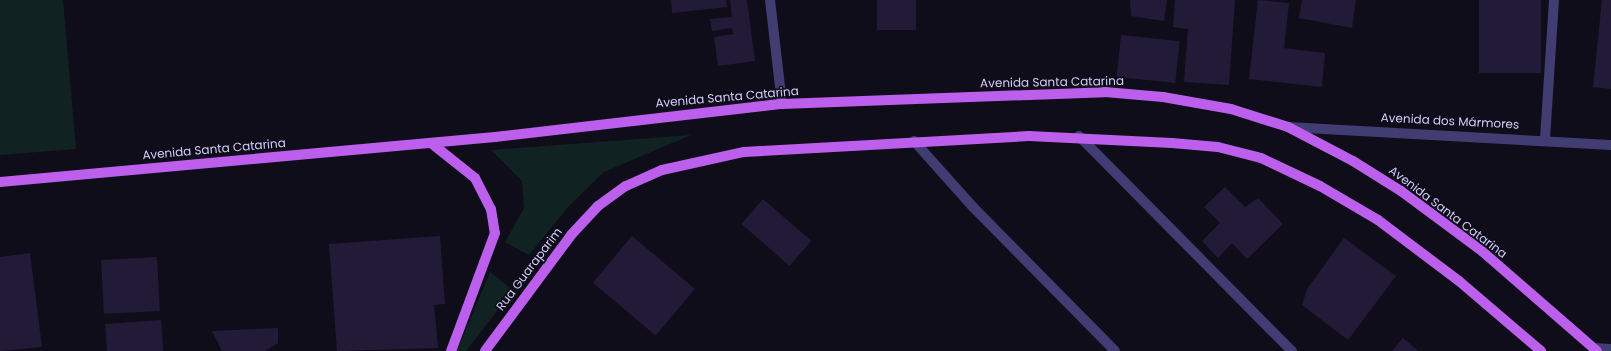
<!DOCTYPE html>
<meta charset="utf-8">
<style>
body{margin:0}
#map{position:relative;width:1611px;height:351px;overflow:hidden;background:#0f0d19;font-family:Poppins,sans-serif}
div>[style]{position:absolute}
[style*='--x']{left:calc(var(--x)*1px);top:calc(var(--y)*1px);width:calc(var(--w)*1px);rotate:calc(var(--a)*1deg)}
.green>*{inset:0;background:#102322}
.building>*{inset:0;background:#221b38;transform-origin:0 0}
.service>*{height:10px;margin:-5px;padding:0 5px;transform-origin:5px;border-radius:5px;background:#413d73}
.minor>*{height:10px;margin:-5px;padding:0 5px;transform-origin:5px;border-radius:5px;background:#413d73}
.primary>*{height:10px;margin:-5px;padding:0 5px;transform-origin:5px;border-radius:5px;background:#bb5fec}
span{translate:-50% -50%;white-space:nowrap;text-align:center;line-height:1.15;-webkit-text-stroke:3.5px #0f0d19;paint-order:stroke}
.street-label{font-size:12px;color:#d2cbf9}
</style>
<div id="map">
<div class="green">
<i style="clip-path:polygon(0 0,63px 0,76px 149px,0 155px)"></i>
<i style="clip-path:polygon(691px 135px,604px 172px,568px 207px,529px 255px,505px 242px,524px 208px,522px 181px,491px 150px)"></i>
<i style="clip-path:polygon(490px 272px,513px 290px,466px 351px,457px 351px)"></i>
</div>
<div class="building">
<i style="clip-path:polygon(671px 0,726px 0,727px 7px,672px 13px)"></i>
<i style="clip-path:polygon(730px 0,747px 0,755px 61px,718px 66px,714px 37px,733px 34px,732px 28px,712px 31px,710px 19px,732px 17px)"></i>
<i style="left:877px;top:0;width:39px;height:30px"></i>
<i style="clip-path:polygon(1130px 0,1167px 0,1164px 21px,1131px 16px)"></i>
<i style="clip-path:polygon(1175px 0,1235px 0,1229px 85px,1184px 82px,1188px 29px,1173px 27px)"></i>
<i style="clip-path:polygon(1258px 0,1289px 3px,1284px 48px,1325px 53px,1322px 87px,1249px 79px)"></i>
<i style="clip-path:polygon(1302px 0,1356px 0,1352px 28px,1299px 18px)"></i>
<i style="left:1479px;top:0;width:62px;height:73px"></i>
<i style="clip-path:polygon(1602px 0,1611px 0,1611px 89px,1593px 87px)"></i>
<i style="left:1121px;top:35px;width:59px;height:42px;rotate:6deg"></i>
<i style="clip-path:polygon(1225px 187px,1245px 207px,1258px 198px,1283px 224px,1247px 259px,1232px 243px,1218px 258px,1202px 241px,1220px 223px,1204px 207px)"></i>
<i style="left:763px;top:199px;width:64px;height:33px;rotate:41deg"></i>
<i style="clip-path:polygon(440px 236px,445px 304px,434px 305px,438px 348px,337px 351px,329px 244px)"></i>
<i style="left:632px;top:236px;width:82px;height:61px;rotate:40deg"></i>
<i style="clip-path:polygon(1344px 238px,1396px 276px,1348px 340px,1302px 305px,1307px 289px)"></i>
<i style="clip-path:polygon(30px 253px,42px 347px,0 351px,0 257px)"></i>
<i style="left:157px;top:257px;width:54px;height:56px;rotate:87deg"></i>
<i style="left:161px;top:320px;width:31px;height:56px;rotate:86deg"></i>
<i style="clip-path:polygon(278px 328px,278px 343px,265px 351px,222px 351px,212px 331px)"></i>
<i style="clip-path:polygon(1403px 338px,1418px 351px,1392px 351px)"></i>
</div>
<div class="service">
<i style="--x:770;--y:0;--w:105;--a:83.4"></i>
<i style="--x:1079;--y:136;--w:303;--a:45.3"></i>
<i style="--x:914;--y:141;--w:89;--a:48.2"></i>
<i style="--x:973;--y:207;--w:202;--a:45.4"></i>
</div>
<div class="minor">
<i style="--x:1288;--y:127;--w:324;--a:3.2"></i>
<i style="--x:1545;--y:139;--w:139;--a:-86.3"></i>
<i style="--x:1593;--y:348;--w:18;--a:3"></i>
</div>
<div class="primary">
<i style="--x:431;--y:143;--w:56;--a:38.5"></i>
<i style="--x:475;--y:178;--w:35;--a:63"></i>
<i style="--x:491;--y:209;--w:24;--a:81"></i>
<i style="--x:495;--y:233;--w:126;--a:110.4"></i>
<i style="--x:0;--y:182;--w:497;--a:-5.2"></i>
<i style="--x:495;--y:137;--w:289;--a:-6.6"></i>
<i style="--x:782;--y:104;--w:323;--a:-2.1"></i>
<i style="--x:1105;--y:92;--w:58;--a:4.9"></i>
<i style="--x:1163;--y:97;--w:69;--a:10"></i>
<i style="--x:1231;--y:109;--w:60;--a:17.5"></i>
<i style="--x:1288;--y:127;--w:73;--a:27.6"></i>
<i style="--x:1353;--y:161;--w:57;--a:32"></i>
<i style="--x:1401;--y:191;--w:102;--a:36.6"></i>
<i style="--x:1483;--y:252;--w:151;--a:41"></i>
<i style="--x:485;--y:351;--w:144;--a:-53.4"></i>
<i style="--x:571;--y:235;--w:40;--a:-47"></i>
<i style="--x:598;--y:206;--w:34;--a:-36"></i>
<i style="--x:626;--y:186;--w:39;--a:-24"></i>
<i style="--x:662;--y:170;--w:84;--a:-12.4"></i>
<i style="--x:744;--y:152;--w:285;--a:-3.2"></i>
<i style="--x:1029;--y:136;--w:143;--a:2.8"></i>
<i style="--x:1172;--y:143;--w:46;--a:5"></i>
<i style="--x:1218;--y:147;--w:44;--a:14.3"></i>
<i style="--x:1261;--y:158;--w:65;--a:25.4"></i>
<i style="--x:1320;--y:186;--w:67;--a:30.4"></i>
<i style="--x:1378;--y:220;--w:101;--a:37"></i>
<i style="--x:1459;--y:281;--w:108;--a:40.5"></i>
</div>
<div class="street-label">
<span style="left:1052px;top:82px;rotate:-1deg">Avenida Santa Catarina</span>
<span style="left:727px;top:97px;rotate:-5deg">Avenida Santa Catarina</span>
<span style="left:1450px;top:121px;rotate:3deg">Avenida dos Mármores</span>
<span style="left:214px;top:149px;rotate:-5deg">Avenida Santa Catarina</span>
<span style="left:1448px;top:212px;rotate:37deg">Avenida Santa Catarina</span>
<span style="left:529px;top:269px;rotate:-53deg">Rua Guaraparim</span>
</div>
</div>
